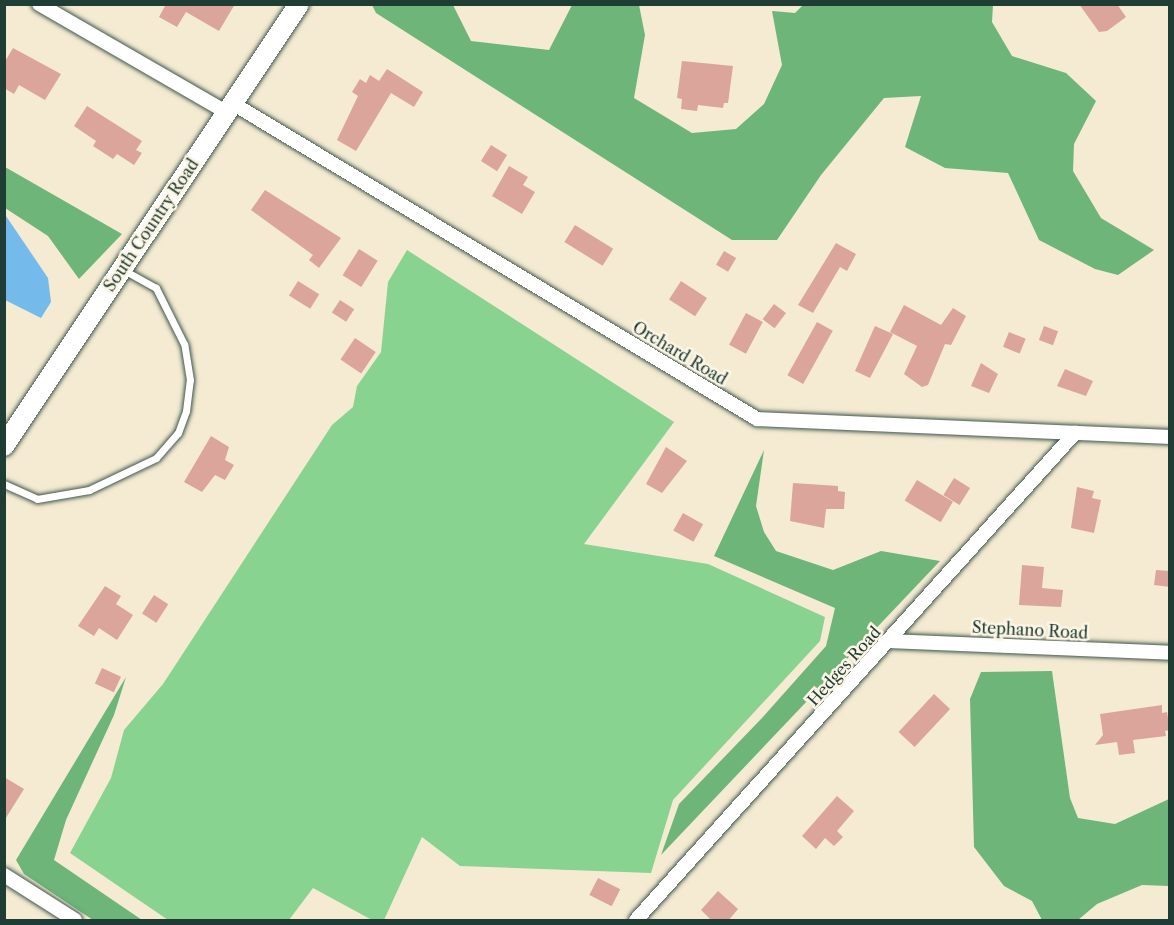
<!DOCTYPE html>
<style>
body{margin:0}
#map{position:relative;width:1174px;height:925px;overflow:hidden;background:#f4ebd2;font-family:"Libre Caslon Text",serif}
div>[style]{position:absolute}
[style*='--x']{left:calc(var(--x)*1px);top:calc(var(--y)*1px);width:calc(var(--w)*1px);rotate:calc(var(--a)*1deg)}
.green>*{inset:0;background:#88d38f}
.forest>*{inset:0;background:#6eb57a}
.water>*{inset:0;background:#74baeb}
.building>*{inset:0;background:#dba59c;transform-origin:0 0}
.roads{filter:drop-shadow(0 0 2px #3f574c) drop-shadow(0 0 2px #3f574c)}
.service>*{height:7px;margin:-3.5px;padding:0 3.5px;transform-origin:3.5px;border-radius:3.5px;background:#fff}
.minor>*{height:14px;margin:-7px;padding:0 7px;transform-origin:7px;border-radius:7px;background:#fff}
.secondary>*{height:20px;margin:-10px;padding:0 10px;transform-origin:10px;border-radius:10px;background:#fff}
span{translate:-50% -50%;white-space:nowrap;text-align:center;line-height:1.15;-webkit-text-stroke:5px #fcf5e5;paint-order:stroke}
.street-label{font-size:16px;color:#1f3d34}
.frame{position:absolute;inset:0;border:6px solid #1f3d34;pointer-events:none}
</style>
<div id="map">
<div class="green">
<i style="clip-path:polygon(407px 250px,674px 422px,584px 544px,708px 564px,825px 617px,820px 641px,673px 800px,651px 873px,460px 866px,422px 837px,384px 920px,372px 920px,313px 888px,289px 920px,168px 920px,70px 853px,111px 778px,124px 730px,163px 684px,332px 425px,353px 407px,357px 386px,381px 352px,388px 282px)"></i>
</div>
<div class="forest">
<i style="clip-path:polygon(803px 5px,993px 5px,992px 22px,1012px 56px,1066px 73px,1096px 101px,1074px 144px,1073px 171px,1101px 218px,1154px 250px,1118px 275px,1095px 269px,1039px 240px,1008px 173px,945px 168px,905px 147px,921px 96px,884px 98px,821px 175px,777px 240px,732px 240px,376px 13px,372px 5px,453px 5px,471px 41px,549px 50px,572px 5px,639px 5px,645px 35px,634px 98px,692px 133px,736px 129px,764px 104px,782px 65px,772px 11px,795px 13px)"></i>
<i style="clip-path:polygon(5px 167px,122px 234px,79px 279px,48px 236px,5px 208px)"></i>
<i style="clip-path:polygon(764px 450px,756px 506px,764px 532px,776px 551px,833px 570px,881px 551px,940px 561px,661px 855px,679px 804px,762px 718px,826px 646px,835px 608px,714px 556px)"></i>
<i style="clip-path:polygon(1052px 671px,1070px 798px,1078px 818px,1115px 824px,1169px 799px,1169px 886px,1142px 885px,1097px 904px,1078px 920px,1042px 920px,1032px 901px,1004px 886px,974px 847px,970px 699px,981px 672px)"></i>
<i style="clip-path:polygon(126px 677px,114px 715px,66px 820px,54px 860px,142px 920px,93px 920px,24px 874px,16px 860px)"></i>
</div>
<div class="water">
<i style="clip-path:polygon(4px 213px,48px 278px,51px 302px,41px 318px,5px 300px)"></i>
</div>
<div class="building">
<i style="clip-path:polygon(166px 4px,235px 4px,219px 31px,186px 12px,177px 27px,159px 17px)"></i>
<i style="clip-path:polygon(1079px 4px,1117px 4px,1126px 17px,1107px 31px,1099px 32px)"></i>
<i style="clip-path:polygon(13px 48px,61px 74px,45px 100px,19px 85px,14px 94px,4px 88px,4px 63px)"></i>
<i style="clip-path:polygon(682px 61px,733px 66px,728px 103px,724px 103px,723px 108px,698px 105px,697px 111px,681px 109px,682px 99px,677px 98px)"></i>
<i style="clip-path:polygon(387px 69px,423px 92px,414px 107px,391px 93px,356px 151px,337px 140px,358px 96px,352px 92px,360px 79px,366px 83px,370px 75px,379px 81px)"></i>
<i style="clip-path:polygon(87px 106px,142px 141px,136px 150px,142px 153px,134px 165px,117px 154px,113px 159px,93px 146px,96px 141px,74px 126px)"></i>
<i style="left:491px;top:145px;width:19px;height:19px;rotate:32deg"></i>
<i style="clip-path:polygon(509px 166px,528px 177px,523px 185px,535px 192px,522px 214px,492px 196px)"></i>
<i style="clip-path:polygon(265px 190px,341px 238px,319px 268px,309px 260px,313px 255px,251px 210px)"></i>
<i style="left:575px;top:225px;width:45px;height:20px;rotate:32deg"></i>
<i style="clip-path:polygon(836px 243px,856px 254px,847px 271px,840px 267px,813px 313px,798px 305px)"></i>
<i style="left:359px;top:249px;width:22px;height:31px;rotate:32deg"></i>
<i style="left:724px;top:251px;width:14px;height:16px;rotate:30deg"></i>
<i style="left:298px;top:281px;width:25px;height:17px;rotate:32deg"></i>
<i style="left:681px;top:281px;width:31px;height:22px;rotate:33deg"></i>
<i style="left:340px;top:300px;width:17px;height:15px;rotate:33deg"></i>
<i style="left:774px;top:304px;width:15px;height:19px;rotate:37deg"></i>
<i style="clip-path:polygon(904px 305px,941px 325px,953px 308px,966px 316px,951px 345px,945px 344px,928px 385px,922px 387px,904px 374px,917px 346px,890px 332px)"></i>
<i style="left:746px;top:313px;width:19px;height:36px;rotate:28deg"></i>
<i style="left:817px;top:322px;width:18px;height:61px;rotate:29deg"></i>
<i style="clip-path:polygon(875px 326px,893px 334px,870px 378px,855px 371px)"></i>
<i style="left:1044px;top:326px;width:15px;height:15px;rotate:20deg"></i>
<i style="left:1009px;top:332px;width:18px;height:16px;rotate:22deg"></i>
<i style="left:355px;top:338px;width:25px;height:26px;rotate:34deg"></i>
<i style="clip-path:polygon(981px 363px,998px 374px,989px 393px,971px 386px)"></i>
<i style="clip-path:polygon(1065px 369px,1093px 381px,1086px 396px,1057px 386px)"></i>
<i style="clip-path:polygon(211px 436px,229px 447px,225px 460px,234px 465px,225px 480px,215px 475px,202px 492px,184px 482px)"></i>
<i style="clip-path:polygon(666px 447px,687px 461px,662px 493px,646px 484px)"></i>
<i style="left:954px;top:478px;width:19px;height:20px;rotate:32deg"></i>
<i style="left:917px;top:480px;width:42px;height:24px;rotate:31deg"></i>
<i style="clip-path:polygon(793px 483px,838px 486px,838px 491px,845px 492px,844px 509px,826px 509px,824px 528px,790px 521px)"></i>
<i style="clip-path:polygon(1077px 487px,1094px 491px,1092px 498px,1101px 500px,1094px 533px,1071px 528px)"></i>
<i style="left:683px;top:513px;width:23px;height:20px;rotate:29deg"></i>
<i style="clip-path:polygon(1022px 565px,1044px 567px,1042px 588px,1063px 590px,1061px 607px,1019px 605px)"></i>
<i style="clip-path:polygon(1156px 570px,1170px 571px,1170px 587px,1154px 585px)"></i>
<i style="clip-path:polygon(105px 586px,121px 596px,116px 604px,133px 615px,117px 640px,99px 628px,94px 636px,78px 626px)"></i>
<i style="left:154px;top:595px;width:17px;height:22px;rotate:33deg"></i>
<i style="left:102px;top:668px;width:21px;height:17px;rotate:25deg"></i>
<i style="left:934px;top:694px;width:22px;height:52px;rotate:43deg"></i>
<i style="clip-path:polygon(1162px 705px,1162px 713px,1167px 712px,1170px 730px,1165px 731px,1166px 736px,1133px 740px,1135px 753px,1119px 755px,1117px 742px,1095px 745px,1103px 735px,1100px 714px)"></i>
<i style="clip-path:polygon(4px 777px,24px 789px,4px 821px)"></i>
<i style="clip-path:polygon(837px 796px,854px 811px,837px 831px,843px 837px,834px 846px,825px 838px,816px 849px,802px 836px)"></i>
<i style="left:598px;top:878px;width:25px;height:19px;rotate:27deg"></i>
<i style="clip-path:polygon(718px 891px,738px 909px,728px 921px,712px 921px,701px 910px)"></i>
</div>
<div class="roads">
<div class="service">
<i style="--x:4;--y:484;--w:36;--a:24"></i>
<i style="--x:37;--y:499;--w:53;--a:-9.8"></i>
<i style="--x:89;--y:490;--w:74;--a:-25.5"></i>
<i style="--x:156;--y:458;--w:33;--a:-49"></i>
<i style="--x:178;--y:433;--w:23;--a:-70"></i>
<i style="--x:186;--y:411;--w:31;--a:-83"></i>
<i style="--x:190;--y:380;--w:36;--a:-99"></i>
<i style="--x:184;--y:344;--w:63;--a:-116.6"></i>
<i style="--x:156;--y:288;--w:37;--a:-151"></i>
</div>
<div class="minor">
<i style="--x:39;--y:4;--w:216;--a:30"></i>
<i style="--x:232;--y:103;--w:613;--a:31.04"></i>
<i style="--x:757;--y:419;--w:413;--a:2.5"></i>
<i style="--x:889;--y:641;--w:281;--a:2.4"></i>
<i style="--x:4;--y:875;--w:84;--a:32.4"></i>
<i style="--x:636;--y:920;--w:656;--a:-47.97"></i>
</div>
<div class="secondary">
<i style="--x:4;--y:446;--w:531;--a:-56.28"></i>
</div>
</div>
<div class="street-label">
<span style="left:151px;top:225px;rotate:-56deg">South Country Road</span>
<span style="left:680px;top:353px;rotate:31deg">Orchard Road</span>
<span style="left:1030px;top:630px;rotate:3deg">Stephano Road</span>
<span style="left:844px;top:666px;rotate:-48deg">Hedges Road</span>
</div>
<div class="frame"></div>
</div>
